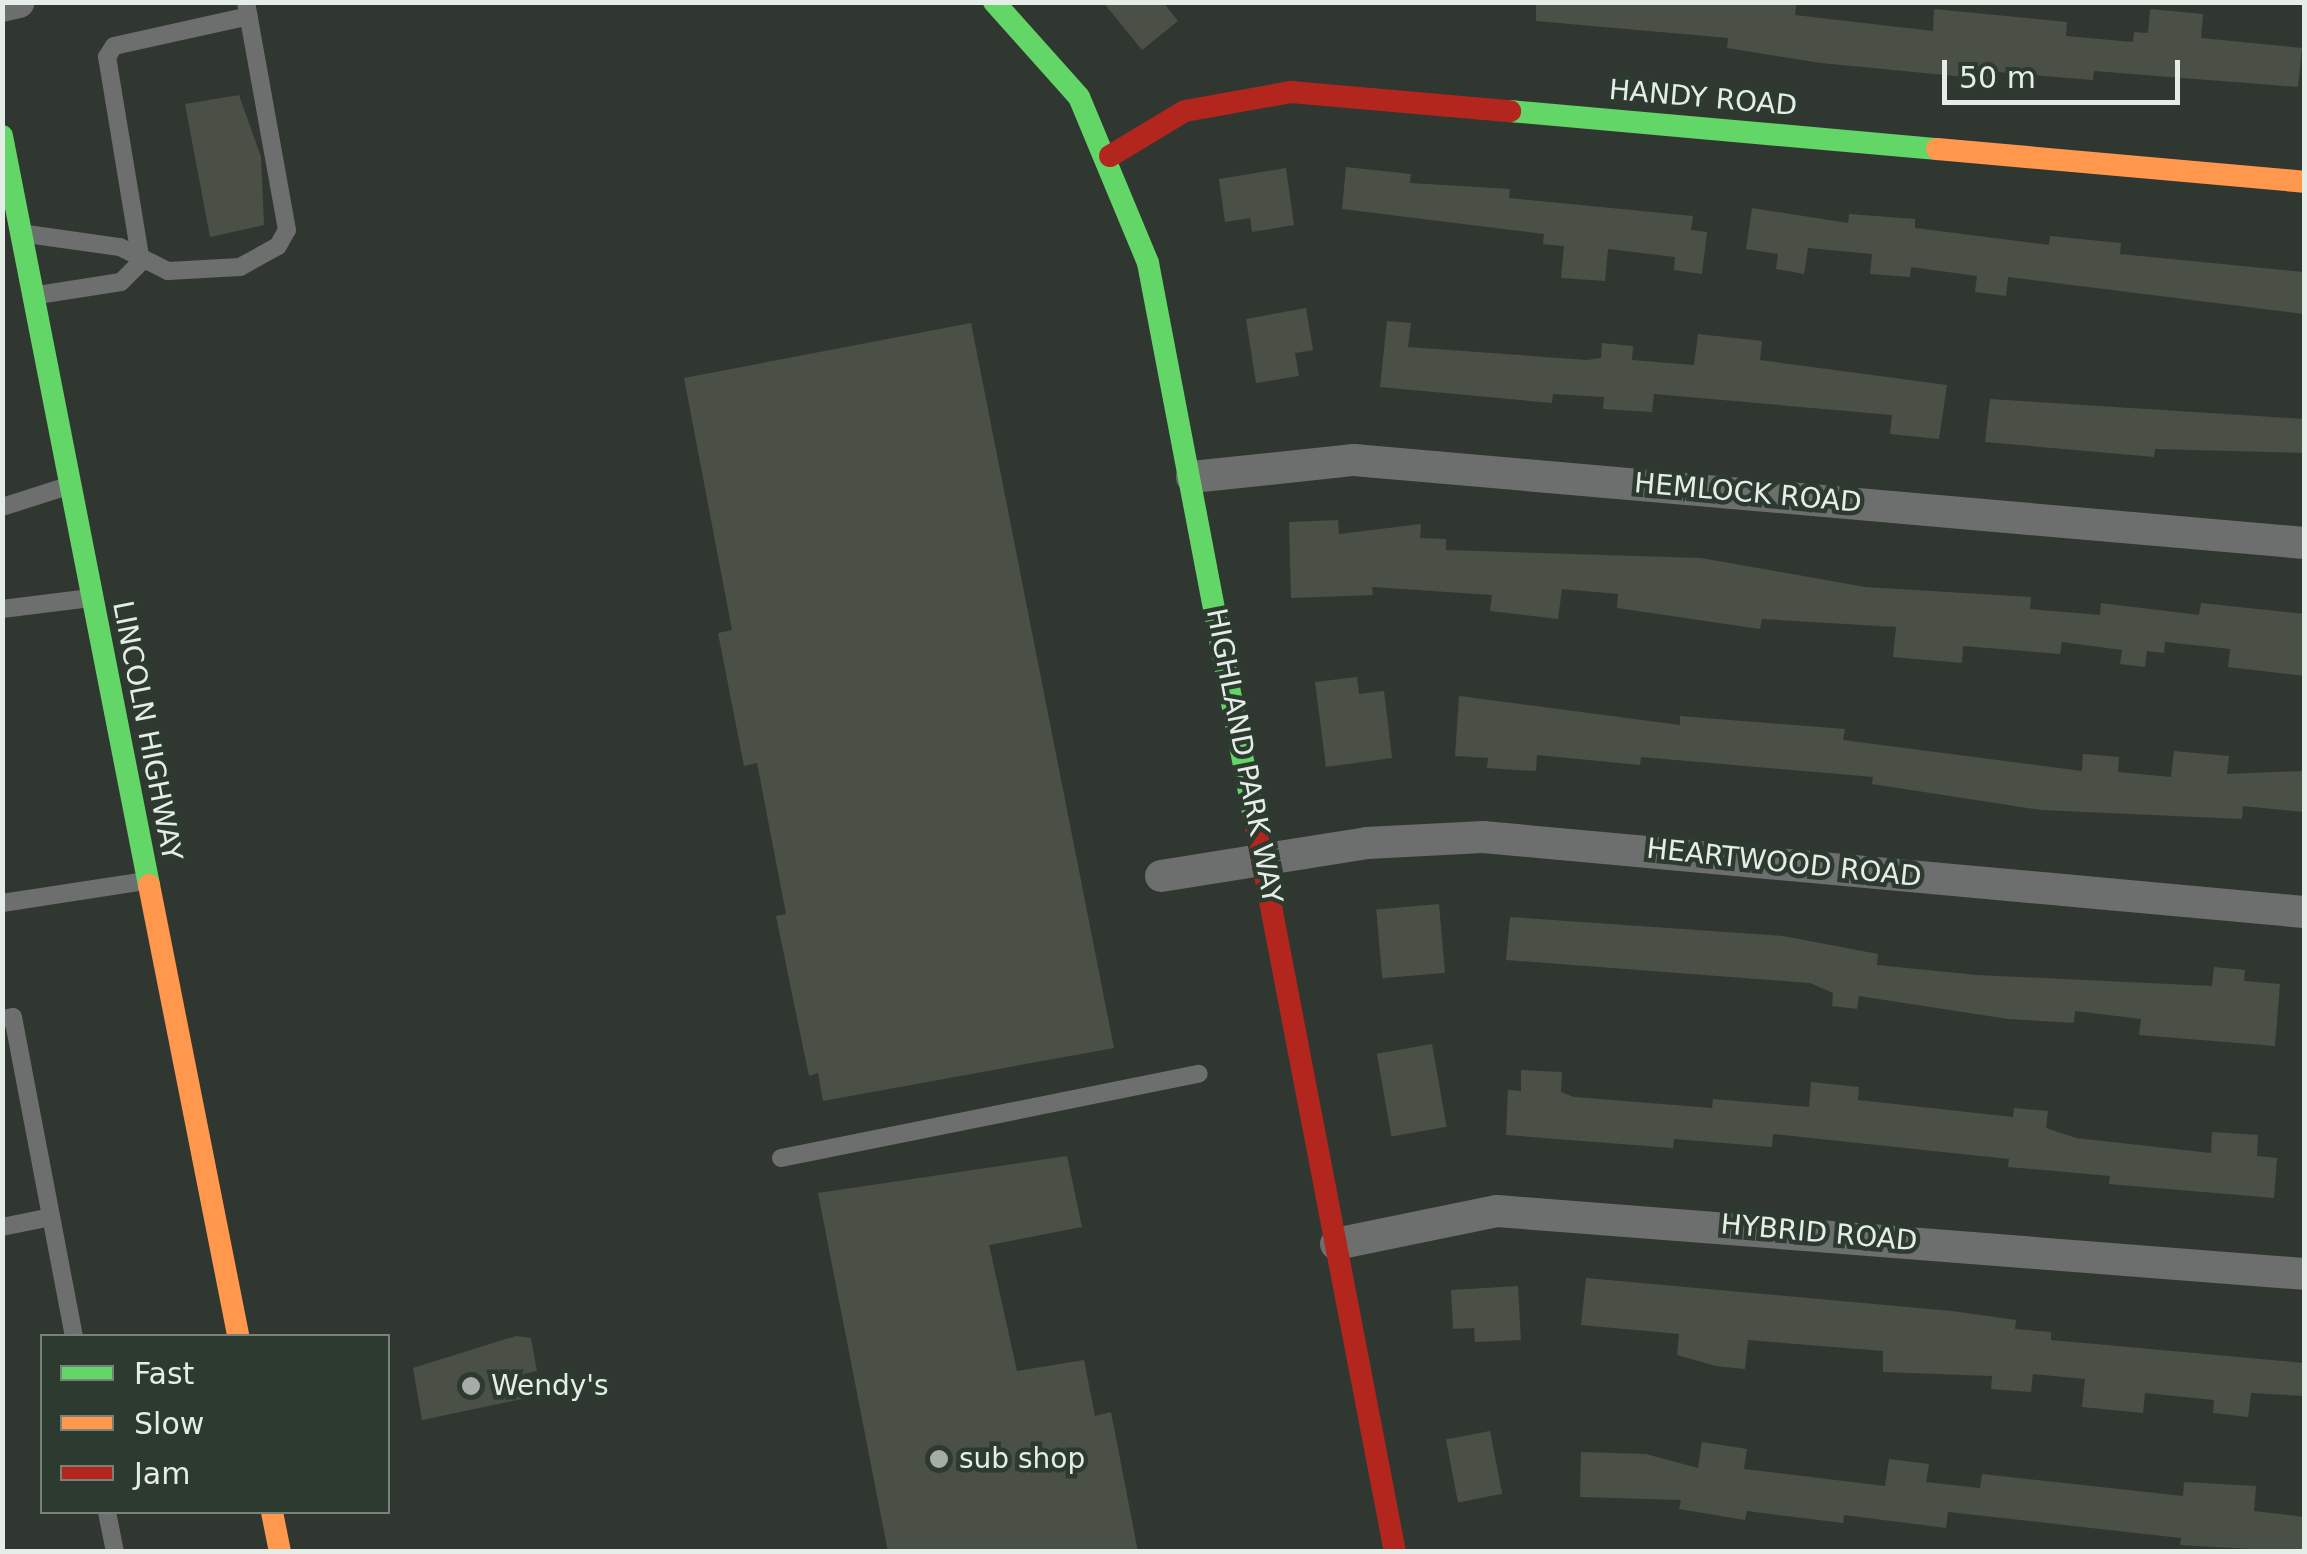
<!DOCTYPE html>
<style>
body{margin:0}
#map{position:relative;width:2307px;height:1554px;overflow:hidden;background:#303731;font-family:"DejaVu Sans",sans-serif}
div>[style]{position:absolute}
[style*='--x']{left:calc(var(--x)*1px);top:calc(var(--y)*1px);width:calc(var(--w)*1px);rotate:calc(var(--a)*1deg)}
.building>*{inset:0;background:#4b5046;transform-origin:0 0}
.lane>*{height:18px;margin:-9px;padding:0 9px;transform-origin:9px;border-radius:9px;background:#6c6f6d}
.street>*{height:32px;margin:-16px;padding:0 16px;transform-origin:16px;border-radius:16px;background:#6c6f6d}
.fast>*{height:22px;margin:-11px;padding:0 11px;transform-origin:11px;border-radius:11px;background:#63d668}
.slow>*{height:22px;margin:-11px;padding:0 11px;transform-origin:11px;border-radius:11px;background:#ff974d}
.jam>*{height:22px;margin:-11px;padding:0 11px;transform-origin:11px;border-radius:11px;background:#b3261e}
.dots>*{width:28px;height:28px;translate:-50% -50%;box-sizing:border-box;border:5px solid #2d3a30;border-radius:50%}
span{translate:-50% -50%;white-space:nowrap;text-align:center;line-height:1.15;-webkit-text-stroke:9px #2d3a30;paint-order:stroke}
.street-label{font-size:28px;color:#e5ede7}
.poi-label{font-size:28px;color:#e5ede7}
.left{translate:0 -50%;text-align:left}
.frame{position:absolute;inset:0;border:5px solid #e5ede7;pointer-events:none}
.legend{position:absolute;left:40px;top:1334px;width:350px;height:180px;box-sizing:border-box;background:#2d3a30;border:2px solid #778279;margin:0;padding:12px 18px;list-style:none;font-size:30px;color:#e5ede7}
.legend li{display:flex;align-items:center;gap:20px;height:50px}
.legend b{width:50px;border:2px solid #778279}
.scale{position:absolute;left:1942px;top:60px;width:238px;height:45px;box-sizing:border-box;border:5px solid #e5ede7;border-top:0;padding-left:12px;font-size:30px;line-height:35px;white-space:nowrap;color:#e5ede7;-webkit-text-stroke:8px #2d3a30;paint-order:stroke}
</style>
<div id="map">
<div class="building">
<i style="clip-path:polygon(1103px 2px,1163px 2px,1178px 21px,1142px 50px)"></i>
<i style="clip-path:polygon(1536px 2px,1797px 2px,1795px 15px,1933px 31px,1934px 9px,2067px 22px,2066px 36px,2133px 42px,2134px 32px,2148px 33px,2150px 9px,2203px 14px,2201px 38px,2302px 48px,2298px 87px,2094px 71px,2093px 80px,1997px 72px,1996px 80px,1821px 63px,1727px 48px,1728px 38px,1536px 21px)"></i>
<i style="clip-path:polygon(239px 95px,261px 157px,264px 225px,210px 237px,185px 104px)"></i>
<i style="clip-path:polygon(1346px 167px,1411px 174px,1410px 183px,1510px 189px,1509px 198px,1693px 216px,1691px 230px,1707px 232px,1702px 274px,1674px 270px,1675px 257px,1608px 249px,1605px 281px,1561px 278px,1564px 246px,1543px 244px,1544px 234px,1342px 209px)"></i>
<i style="clip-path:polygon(1286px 168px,1294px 225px,1252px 232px,1250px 218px,1225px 222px,1219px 179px)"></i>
<i style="clip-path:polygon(1752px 208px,1848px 223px,1849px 214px,1915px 219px,1915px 228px,2049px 245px,2050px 236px,2121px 243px,2120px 254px,2304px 272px,2304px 314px,2008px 277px,2006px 296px,1975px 292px,1977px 276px,1911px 267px,1910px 277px,1870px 274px,1872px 254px,1808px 248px,1804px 274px,1776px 269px,1778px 254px,1746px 249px)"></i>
<i style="clip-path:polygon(1306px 308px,1313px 350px,1295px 353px,1299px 376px,1256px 383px,1246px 319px)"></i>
<i style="clip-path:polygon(1387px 321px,1411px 323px,1408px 347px,1587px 360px,1601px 358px,1602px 343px,1633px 346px,1632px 360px,1694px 365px,1698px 334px,1762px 341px,1760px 360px,1947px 385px,1939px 439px,1890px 434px,1892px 415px,1654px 394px,1652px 412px,1603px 409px,1604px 397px,1553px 394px,1552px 403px,1380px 387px)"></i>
<i style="clip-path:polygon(971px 323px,1114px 1048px,823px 1101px,818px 1073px,809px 1076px,776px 916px,786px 914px,757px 763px,744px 766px,718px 633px,732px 630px,684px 378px)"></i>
<i style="clip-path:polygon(1990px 399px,2304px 419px,2304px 453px,2155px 449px,2154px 457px,1985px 442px)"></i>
<i style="clip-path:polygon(1338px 520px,1339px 534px,1421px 524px,1420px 538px,1446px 539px,1446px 550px,1701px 558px,1865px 587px,2031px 597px,2030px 609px,2100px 615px,2101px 603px,2199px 615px,2201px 603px,2304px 614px,2304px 676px,2228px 667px,2230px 649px,2165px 642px,2164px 653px,2147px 651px,2145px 667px,2120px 664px,2122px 650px,2062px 642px,2060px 654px,1963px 646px,1962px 663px,1893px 657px,1896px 627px,1762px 619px,1760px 629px,1617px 608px,1618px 594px,1562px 589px,1558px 619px,1490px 611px,1492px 595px,1372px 587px,1373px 595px,1291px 598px,1289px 522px)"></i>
<i style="clip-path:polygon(1357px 677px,1359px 694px,1384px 691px,1392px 758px,1326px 767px,1315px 682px)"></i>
<i style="clip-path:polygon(1459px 696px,1680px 725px,1680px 716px,1845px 729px,1843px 740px,2082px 771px,2083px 754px,2119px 757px,2118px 772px,2171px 777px,2174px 751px,2229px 756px,2227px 774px,2304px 771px,2304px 812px,2243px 806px,2242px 819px,2041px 810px,1872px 784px,1873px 777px,1641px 757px,1640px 765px,1537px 755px,1536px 771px,1487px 768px,1488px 758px,1455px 756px)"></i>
<i style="left:1439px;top:904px;width:69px;height:63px;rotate:85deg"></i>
<i style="clip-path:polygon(1510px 917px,1783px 936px,1878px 954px,1877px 965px,1977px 975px,2212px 986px,2214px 967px,2245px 970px,2244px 981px,2280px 984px,2275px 1046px,2139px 1035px,2141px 1019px,2075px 1011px,2074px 1023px,2008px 1019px,1859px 996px,1857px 1009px,1832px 1006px,1833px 993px,1810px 983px,1506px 960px)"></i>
<i style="left:1432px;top:1044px;width:84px;height:56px;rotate:80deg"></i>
<i style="clip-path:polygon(1521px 1070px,1562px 1072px,1561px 1092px,1574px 1097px,1712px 1108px,1713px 1099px,1809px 1107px,1811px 1082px,1859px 1087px,1858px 1100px,2013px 1117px,2014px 1108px,2048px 1111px,2046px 1128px,2076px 1138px,2211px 1153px,2212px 1132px,2258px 1135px,2257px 1156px,2277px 1158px,2274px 1198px,2109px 1184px,2110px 1176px,2008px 1167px,2009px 1159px,1773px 1134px,1772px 1147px,1674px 1139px,1673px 1148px,1506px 1135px,1508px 1090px,1521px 1091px)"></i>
<i style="clip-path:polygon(1067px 1156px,1082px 1227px,989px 1245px,1017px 1371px,1084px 1360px,1095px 1416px,1111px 1412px,1138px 1552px,888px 1552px,818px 1193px)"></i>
<i style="clip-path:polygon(1586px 1278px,1952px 1311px,2016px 1320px,2015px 1329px,2051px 1332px,2051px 1340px,2304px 1363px,2304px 1396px,2251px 1393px,2248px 1417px,2213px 1413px,2214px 1400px,2145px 1393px,2143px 1413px,2082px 1407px,2085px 1379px,2033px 1374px,2031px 1392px,1991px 1389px,1992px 1376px,1883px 1372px,1883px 1351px,1748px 1340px,1745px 1369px,1716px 1366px,1677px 1355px,1679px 1334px,1581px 1325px)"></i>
<i style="clip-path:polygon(1518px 1286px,1521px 1340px,1475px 1342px,1474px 1328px,1453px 1329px,1451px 1290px)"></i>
<i style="clip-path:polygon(516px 1336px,531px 1338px,537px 1371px,524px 1374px,527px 1398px,422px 1420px,413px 1368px)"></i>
<i style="left:1490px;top:1431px;width:64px;height:45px;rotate:79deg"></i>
<i style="clip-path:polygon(1702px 1442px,1747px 1449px,1744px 1469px,1885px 1486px,1889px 1459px,1929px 1464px,1926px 1482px,1980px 1488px,1982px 1474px,2183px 1496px,2184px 1482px,2256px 1486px,2254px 1511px,2304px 1517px,2304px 1552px,2180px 1545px,2181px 1538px,1948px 1512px,1946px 1528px,1844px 1515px,1843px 1523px,1747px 1511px,1745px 1520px,1679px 1509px,1681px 1500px,1580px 1497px,1581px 1452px,1646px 1454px,1698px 1468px)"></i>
</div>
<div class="lane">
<i style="--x:27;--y:234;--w:94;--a:8"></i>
<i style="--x:120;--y:247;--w:54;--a:26.6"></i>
<i style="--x:168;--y:271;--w:72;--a:-3.2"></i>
<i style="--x:240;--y:267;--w:43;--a:-28.9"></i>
<i style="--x:278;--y:246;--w:18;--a:-61"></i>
<i style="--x:287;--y:230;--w:232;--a:-100.2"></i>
<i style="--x:38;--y:295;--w:84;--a:-8.9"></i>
<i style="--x:121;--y:282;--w:28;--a:-45"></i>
<i style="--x:141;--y:262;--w:208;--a:-99.4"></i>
<i style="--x:107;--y:57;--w:13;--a:-58"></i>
<i style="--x:114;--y:46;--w:138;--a:-12.5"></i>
<i style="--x:2;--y:507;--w:69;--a:-17.7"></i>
<i style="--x:2;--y:609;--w:89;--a:-7.1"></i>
<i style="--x:2;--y:903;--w:146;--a:-8.7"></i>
<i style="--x:2;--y:1019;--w:11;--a:-10"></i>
<i style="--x:13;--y:1017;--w:325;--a:79.2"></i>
<i style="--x:781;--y:1158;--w:426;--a:-11.4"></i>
<i style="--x:2;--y:1227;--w:50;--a:-11.5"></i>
<i style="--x:107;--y:1512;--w:41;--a:78.7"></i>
</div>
<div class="street">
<i style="--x:2;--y:6;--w:17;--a:-13"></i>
<i style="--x:1192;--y:477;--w:163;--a:-6"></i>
<i style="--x:1354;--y:460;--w:954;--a:4.99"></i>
<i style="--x:1161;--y:876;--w:209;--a:-9.1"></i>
<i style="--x:1367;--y:843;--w:116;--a:-3"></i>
<i style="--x:1483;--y:837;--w:824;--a:5.22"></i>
<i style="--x:1336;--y:1244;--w:164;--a:-11.6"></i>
<i style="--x:1497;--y:1211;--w:809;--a:4.46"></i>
</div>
<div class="fast">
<i style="--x:994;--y:2;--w:127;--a:48.2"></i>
<i style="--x:1079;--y:97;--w:180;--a:67.4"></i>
<i style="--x:1148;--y:263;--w:565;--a:79.19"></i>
<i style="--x:1510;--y:111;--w:429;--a:5.1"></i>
<i style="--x:2;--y:136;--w:763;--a:78.9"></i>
</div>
<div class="slow">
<i style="--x:1937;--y:149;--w:368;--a:5.1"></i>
<i style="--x:149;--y:885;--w:460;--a:78.8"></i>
<i style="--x:272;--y:1512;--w:41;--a:78.7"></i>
</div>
<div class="jam">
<i style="--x:1110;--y:156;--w:87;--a:-31"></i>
<i style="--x:1185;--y:111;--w:108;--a:-10.2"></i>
<i style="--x:1291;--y:92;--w:220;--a:5"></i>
<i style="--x:1254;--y:818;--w:747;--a:79.13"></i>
</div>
<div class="dots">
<i style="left:471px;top:1386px;background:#a6ada7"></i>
<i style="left:939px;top:1459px;background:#a6ada7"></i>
</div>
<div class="street-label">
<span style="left:1703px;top:98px;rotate:5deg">HANDY ROAD</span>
<span style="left:1748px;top:493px;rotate:5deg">HEMLOCK ROAD</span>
<span style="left:147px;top:731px;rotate:79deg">LINCOLN HIGHWAY</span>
<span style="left:1244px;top:756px;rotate:79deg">HIGHLAND PARK WAY</span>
<span style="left:1784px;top:863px;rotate:6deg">HEARTWOOD ROAD</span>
<span style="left:1819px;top:1233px;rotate:5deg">HYBRID ROAD</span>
</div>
<div class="poi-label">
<span class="left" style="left:491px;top:1386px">Wendy's</span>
<span class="left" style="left:959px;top:1459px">sub shop</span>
</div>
<div class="frame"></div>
<ul class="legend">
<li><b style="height:12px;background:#63d668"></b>Fast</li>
<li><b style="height:12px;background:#ff974d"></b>Slow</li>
<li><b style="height:12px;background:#b3261e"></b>Jam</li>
</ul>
<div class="scale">50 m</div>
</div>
